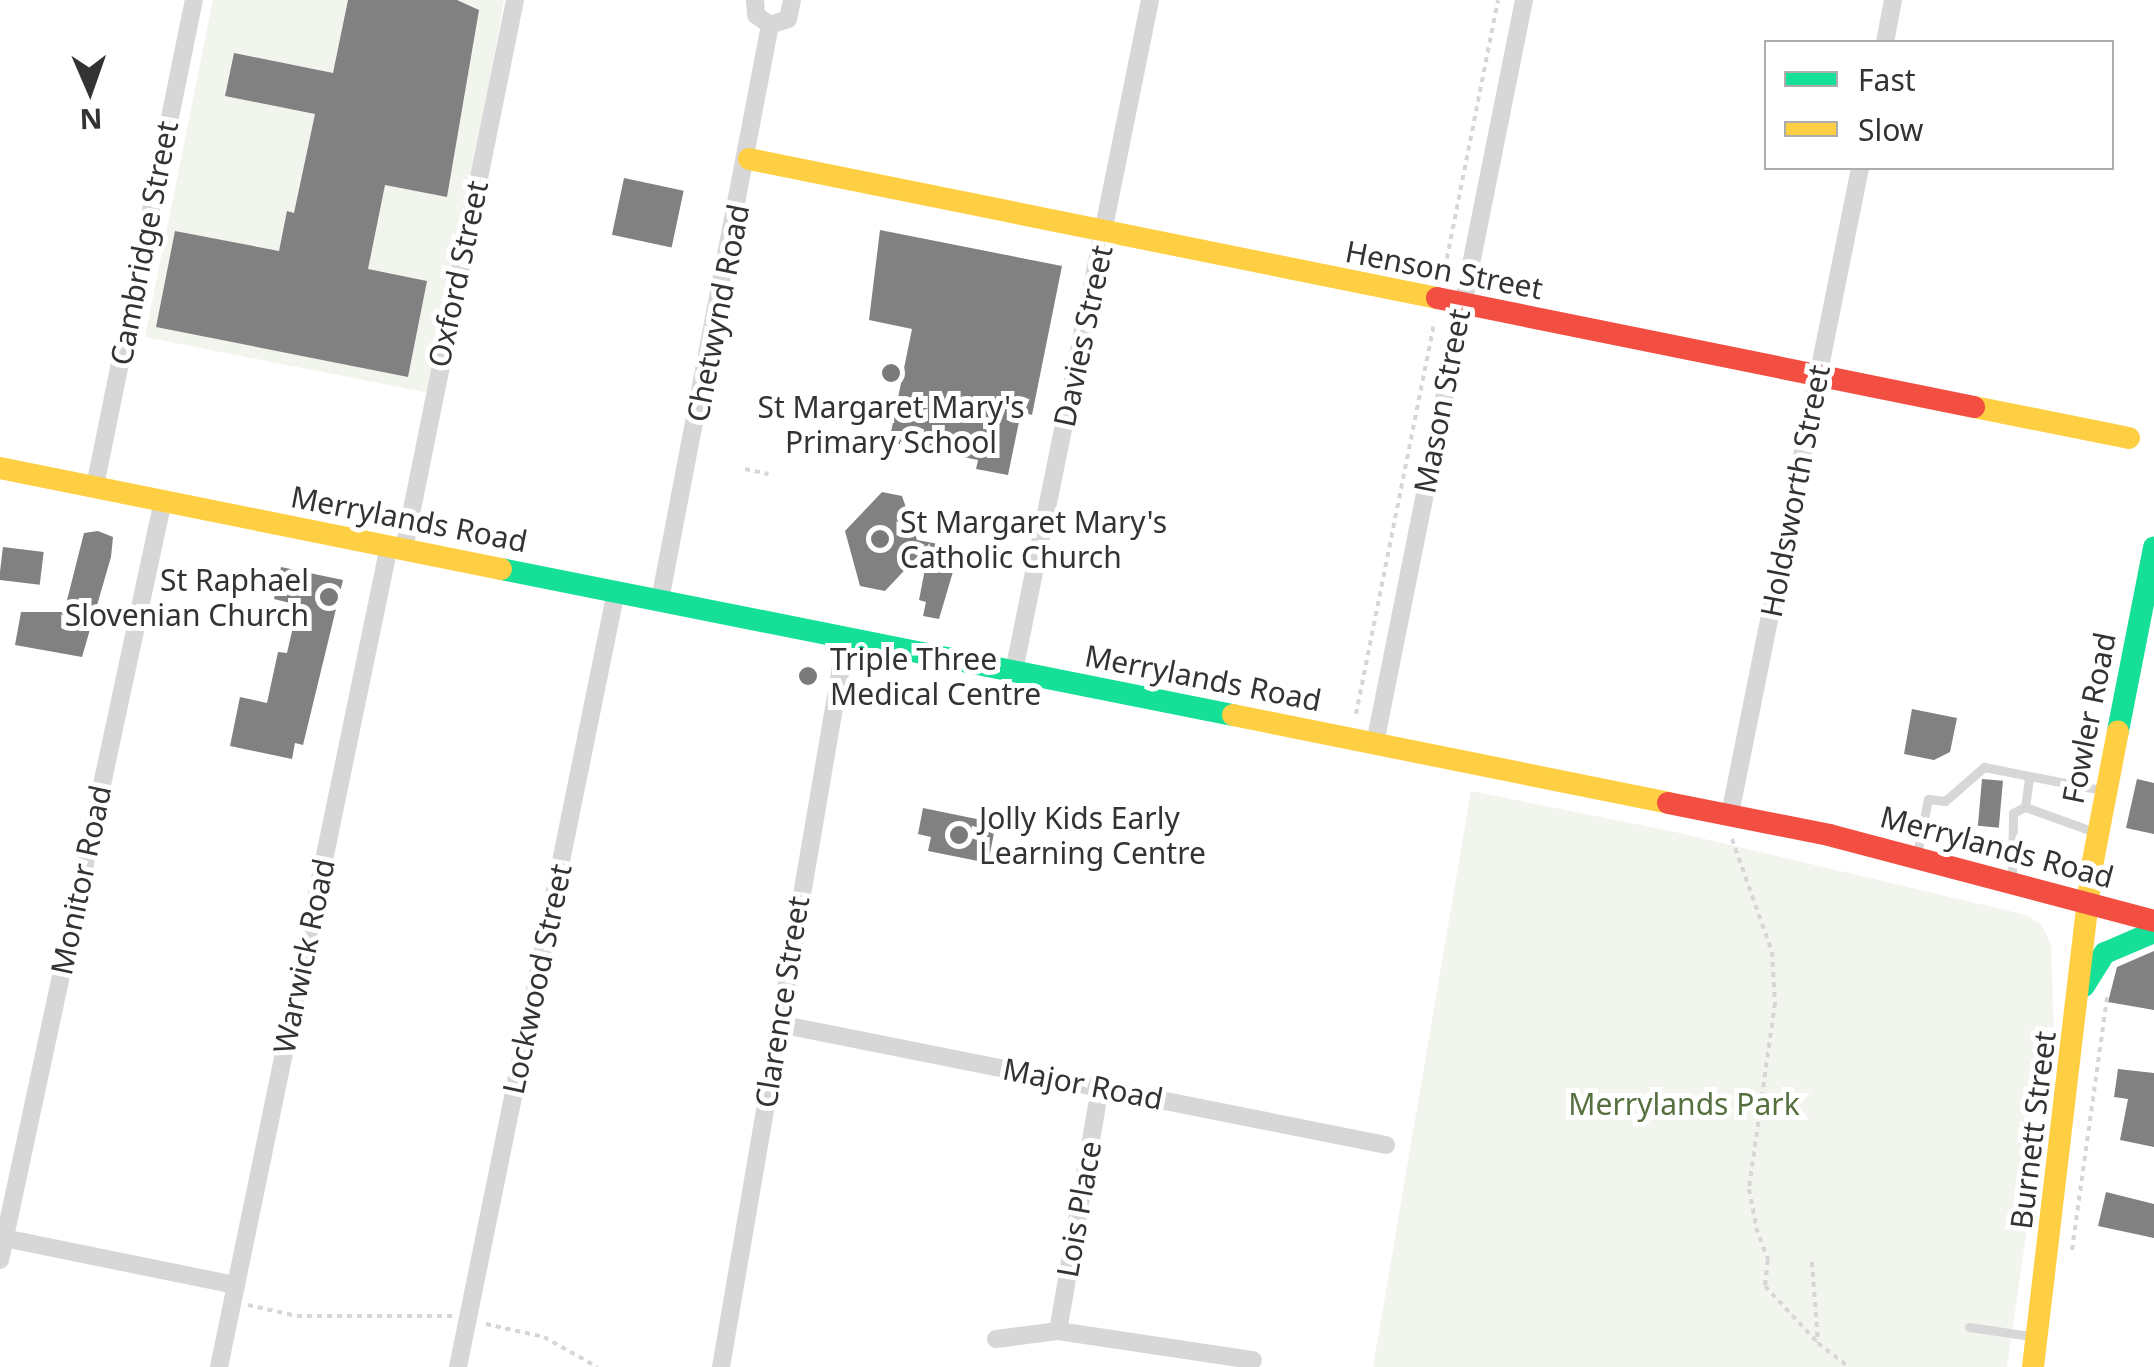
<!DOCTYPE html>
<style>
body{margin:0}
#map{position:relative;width:2154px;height:1367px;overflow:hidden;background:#fff;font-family:"Noto Sans",sans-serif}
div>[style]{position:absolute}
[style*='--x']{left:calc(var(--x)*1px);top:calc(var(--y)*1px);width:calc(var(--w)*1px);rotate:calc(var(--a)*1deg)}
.green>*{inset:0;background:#f1f5ed}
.building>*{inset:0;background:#818181;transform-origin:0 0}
.path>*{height:4px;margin-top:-2px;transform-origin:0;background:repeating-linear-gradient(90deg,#d6d6d6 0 5px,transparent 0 10px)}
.lane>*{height:9px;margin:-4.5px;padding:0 4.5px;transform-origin:4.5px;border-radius:4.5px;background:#d7d7d7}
.street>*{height:18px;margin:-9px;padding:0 9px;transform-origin:9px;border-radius:9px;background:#d7d7d7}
.fast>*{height:22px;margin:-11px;padding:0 11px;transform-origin:11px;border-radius:11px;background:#16e098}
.slow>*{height:22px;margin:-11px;padding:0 11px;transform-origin:11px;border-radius:11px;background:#ffcf43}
.jam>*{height:22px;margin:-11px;padding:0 11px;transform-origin:11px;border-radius:11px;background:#f24e42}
.dots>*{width:28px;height:28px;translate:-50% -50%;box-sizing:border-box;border:5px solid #fff;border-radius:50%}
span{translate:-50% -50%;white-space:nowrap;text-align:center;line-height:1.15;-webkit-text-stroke:10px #fff;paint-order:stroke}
.street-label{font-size:30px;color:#333}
.poi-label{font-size:30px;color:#333}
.left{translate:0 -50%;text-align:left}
.right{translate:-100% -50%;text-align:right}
.park-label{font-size:30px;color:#56703f}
.legend{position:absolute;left:1764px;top:40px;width:350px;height:130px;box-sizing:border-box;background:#fff;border:2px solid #adadad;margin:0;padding:12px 18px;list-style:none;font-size:30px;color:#333}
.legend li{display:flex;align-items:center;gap:20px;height:50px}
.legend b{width:50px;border:2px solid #adadad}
.north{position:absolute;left:40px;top:40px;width:100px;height:100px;-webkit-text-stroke:8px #fff;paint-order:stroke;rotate:178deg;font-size:28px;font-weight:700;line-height:40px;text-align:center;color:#333}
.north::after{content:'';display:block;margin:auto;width:35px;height:45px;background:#333;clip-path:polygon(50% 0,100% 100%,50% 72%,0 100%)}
</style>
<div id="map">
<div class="green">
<i style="clip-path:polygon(213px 0,504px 0,434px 394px,145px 337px)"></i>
<i style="clip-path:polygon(1471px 791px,1675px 832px,2026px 915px,2042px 925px,2051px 945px,2054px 1040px,2007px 1367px,1373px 1367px)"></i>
</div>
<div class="building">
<i style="clip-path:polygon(348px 0,457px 0,479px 10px,447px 197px,385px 185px,368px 269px,427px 281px,408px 377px,156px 327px,175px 231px,279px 251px,287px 211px,294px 213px,315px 114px,225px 96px,234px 53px,333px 73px)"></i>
<i style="left:624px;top:178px;width:61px;height:58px;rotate:12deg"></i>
<i style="clip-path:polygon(880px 230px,1062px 266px,1032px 415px,1021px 412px,1008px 475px,976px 469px,978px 460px,889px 442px,912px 329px,869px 320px)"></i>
<i style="clip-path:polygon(882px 492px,902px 496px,917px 540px,960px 548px,939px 619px,923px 616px,926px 602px,919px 600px,930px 543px,885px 591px,860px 586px,845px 531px)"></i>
<i style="clip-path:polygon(98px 531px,113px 537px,111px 557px,82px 657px,15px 645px,21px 612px,64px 612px,84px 533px)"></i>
<i style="left:3px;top:547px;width:41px;height:33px;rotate:7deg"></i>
<i style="clip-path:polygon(281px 567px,343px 580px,303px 745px,295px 743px,292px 759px,230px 746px,240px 697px,267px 703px,278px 652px,287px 653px,298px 605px,274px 599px)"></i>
<i style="clip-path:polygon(1912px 709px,1957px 718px,1950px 752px,1934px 760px,1904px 754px)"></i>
<i style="left:1982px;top:779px;width:21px;height:47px;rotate:5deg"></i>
<i style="clip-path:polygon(2137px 779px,2154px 783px,2154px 834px,2126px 828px)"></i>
<i style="clip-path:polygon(923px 808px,996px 823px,988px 863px,928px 851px,931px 837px,918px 834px)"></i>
<i style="clip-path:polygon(2154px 951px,2154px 1010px,2108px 1002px,2117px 967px)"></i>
<i style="clip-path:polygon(2118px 1069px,2154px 1073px,2154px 1147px,2120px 1140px,2128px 1099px,2114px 1097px)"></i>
<i style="clip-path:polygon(2106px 1192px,2154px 1204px,2154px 1238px,2098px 1226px)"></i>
</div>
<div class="path">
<i style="--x:1443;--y:278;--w:283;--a:-78.8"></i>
<i style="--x:745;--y:469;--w:24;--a:12"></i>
<i style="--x:1356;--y:714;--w:400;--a:-78.7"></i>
<i style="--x:1732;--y:839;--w:120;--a:70.5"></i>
<i style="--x:1772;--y:952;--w:51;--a:86.6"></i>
<i style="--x:1775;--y:1003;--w:188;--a:98"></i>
<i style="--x:1749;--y:1189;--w:38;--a:79"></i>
<i style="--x:1756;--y:1228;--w:34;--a:69"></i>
<i style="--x:1768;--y:1260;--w:26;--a:97"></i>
<i style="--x:1765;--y:1286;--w:78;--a:47.1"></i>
<i style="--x:2072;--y:1250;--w:260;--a:-82.1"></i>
<i style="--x:1812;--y:1262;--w:81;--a:85.8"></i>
<i style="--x:1818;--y:1343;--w:39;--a:38"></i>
<i style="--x:248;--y:1305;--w:50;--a:12.7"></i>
<i style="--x:297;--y:1316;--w:155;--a:0"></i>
<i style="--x:486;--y:1324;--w:59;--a:12.6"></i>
<i style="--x:544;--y:1337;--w:61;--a:29.5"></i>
</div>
<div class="lane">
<i style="--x:2025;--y:807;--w:74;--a:19.7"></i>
<i style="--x:1917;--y:854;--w:56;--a:-78.7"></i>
<i style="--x:1928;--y:799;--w:17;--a:7"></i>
<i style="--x:1945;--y:801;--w:52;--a:-41.1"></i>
<i style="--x:1984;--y:767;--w:119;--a:11.1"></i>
<i style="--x:2012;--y:879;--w:66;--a:-89.1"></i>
<i style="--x:2013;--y:813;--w:13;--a:-27"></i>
<i style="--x:2025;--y:807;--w:29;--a:-82"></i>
<i style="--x:1969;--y:1327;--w:63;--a:8.3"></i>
</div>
<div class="street">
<i style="--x:755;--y:0;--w:15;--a:86"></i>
<i style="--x:756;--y:15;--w:17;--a:36"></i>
<i style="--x:770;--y:25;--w:19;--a:-18"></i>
<i style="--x:788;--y:19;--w:19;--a:-78"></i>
<i style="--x:1885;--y:42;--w:43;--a:-79.2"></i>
<i style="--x:95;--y:486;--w:496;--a:-78.5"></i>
<i style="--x:404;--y:549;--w:560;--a:-78.57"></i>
<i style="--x:660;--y:600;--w:585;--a:-79.17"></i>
<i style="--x:1014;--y:671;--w:685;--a:-78.54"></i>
<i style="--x:1375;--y:743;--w:758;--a:-78.66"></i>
<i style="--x:1730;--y:814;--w:659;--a:-78.62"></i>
<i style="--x:779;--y:1024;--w:619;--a:11.27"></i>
<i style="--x:4;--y:1238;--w:237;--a:11.5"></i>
<i style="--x:0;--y:1260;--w:777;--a:-77.89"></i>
<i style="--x:1058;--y:1331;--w:248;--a:-80.2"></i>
<i style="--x:996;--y:1339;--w:63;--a:-7.4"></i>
<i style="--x:1058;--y:1331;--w:197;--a:8.5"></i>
<i style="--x:219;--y:1367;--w:838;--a:-78.3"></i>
<i style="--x:458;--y:1367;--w:792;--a:-78.49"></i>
<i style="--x:721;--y:1367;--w:740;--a:-80.27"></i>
</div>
<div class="fast">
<i style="--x:501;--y:569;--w:746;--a:11.28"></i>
<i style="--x:2118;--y:731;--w:187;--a:-78.9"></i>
<i style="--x:2084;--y:986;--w:39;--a:-58"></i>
<i style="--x:2105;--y:953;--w:53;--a:-23.2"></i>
</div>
<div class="slow">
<i style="--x:749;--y:159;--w:702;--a:11.42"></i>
<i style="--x:1974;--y:407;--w:158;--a:11.3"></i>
<i style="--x:0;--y:468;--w:511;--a:11.4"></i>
<i style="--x:1233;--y:715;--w:444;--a:11.4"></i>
<i style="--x:2033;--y:1367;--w:504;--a:-83.28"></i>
<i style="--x:2092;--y:866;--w:137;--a:-79.1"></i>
</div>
<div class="jam">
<i style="--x:1437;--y:298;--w:548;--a:11.47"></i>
<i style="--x:1668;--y:803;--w:164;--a:11.2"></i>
<i style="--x:1829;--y:835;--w:336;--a:14.8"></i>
</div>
<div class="dots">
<i style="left:891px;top:373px;background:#7a7a7a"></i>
<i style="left:880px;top:539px;background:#7a7a7a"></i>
<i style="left:329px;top:597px;background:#7a7a7a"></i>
<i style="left:808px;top:676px;background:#7a7a7a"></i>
<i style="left:959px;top:835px;background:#7a7a7a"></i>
</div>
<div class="street-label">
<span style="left:144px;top:243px;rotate:-79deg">Cambridge Street</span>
<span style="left:1444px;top:270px;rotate:11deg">Henson Street</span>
<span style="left:458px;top:274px;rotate:-78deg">Oxford Street</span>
<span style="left:718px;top:313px;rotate:-79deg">Chetwynd Road</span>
<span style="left:1083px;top:336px;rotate:-78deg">Davies Street</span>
<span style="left:1442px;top:401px;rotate:-79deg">Mason Street</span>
<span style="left:1795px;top:491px;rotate:-79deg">Holdsworth Street</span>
<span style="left:409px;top:519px;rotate:11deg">Merrylands Road</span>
<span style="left:1203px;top:678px;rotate:11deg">Merrylands Road</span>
<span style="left:2089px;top:718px;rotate:-79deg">Fowler Road</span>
<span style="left:1997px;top:847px;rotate:15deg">Merrylands Road</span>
<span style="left:81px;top:880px;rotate:-78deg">Monitor Road</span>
<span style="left:304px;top:956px;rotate:-78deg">Warwick Road</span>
<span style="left:537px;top:979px;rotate:-78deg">Lockwood Street</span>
<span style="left:782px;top:1002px;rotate:-81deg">Clarence Street</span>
<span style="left:1083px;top:1084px;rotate:11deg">Major Road</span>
<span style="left:2033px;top:1130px;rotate:-83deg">Burnett Street</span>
<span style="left:1079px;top:1209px;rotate:-80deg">Lois Place</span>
</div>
<div class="poi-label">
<span style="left:891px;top:424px">St Margaret Mary's<br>Primary School</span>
<span class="left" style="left:900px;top:539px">St Margaret Mary's<br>Catholic Church</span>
<span class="right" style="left:309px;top:597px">St Raphael<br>Slovenian Church</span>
<span class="left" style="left:830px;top:676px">Triple Three<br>Medical Centre</span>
<span class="left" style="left:979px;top:835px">Jolly Kids Early<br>Learning Centre</span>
</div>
<div class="park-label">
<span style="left:1684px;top:1104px">Merrylands Park</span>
</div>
<ul class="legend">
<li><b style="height:12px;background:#16e098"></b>Fast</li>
<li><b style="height:12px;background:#ffcf43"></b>Slow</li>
</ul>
<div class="north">N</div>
</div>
